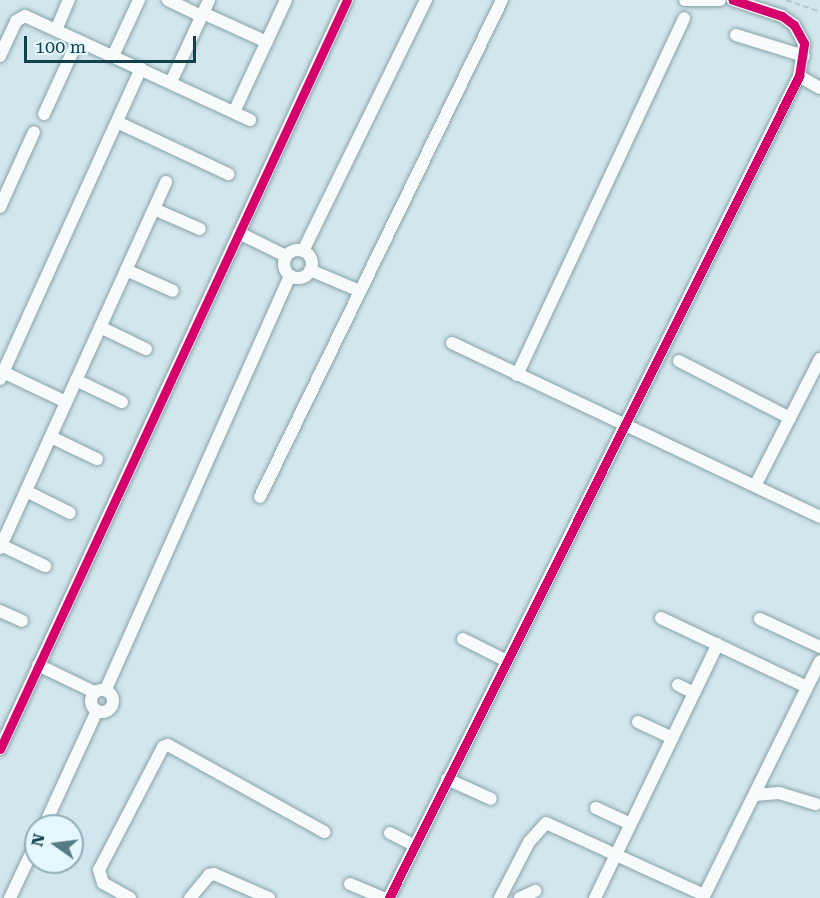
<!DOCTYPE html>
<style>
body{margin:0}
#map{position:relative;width:820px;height:898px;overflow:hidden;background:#d2e7ed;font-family:"Roboto Serif",serif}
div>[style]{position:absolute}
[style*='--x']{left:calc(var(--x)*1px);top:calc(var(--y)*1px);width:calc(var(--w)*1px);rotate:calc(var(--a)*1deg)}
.path>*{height:2px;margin-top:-1px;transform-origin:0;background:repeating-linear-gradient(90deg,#b8c6c8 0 6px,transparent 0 9px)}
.roads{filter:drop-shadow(0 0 2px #88a2a8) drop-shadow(0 0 2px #88a2a8)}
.minor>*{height:12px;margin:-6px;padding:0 6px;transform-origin:6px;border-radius:6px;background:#f8fbfc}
.minor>.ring{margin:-6px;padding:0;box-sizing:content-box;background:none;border:12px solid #f8fbfc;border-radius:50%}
.cycleway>*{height:9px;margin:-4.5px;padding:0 4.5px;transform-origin:4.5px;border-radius:4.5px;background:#d6006c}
span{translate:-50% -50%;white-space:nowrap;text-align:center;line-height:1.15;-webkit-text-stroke:6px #e4f7fc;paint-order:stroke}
.north{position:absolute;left:24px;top:814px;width:60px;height:60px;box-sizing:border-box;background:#e4f7fc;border:2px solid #90aeb6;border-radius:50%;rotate:284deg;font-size:16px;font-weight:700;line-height:24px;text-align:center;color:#12414c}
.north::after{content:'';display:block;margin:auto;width:21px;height:27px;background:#557b84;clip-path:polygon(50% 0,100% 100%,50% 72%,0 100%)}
.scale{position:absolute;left:24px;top:36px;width:172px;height:27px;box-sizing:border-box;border:3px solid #12414c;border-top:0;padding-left:8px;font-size:18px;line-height:21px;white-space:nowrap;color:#12414c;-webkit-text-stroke:4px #e4f7fc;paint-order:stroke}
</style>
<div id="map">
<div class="path">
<i style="--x:786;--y:0;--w:36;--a:19"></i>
</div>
<div class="roads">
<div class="minor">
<i style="--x:168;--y:0;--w:37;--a:26"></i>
<i style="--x:685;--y:0;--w:35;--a:0"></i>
<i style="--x:203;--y:13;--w:70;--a:24.4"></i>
<i style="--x:56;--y:30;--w:33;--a:-67"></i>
<i style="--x:736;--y:35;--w:71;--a:17.2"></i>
<i style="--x:0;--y:56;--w:38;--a:-65"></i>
<i style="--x:16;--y:21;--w:10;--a:-29"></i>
<i style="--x:25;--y:16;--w:248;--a:24.8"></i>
<i style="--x:113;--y:56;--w:62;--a:-65.1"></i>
<i style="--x:799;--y:76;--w:24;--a:30"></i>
<i style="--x:171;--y:82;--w:90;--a:-65.1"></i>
<i style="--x:234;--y:112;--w:123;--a:-65.1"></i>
<i style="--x:44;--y:114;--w:81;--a:-65.3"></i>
<i style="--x:117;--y:122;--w:123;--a:25.1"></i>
<i style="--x:0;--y:207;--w:82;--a:-65.6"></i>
<i style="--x:154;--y:209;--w:50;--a:23.5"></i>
<i style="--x:239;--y:233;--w:52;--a:26.1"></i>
<i class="ring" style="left:284px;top:250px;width:16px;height:16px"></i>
<i style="--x:303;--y:251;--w:280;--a:-63.9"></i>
<i style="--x:126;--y:270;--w:51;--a:24.1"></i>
<i style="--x:310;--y:270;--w:54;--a:22.8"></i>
<i style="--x:100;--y:327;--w:51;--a:25.6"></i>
<i style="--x:452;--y:343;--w:407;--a:25.3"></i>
<i style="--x:679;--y:361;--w:125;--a:27.2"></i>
<i style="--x:3;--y:372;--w:70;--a:25.5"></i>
<i style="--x:517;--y:375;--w:394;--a:-64.9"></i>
<i style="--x:0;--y:379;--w:341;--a:-65.6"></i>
<i style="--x:76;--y:380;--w:51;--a:25.6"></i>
<i style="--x:51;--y:437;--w:51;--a:25.6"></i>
<i style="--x:755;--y:486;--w:143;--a:-62.9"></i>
<i style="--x:26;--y:491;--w:49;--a:26.6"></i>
<i style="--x:260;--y:497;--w:553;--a:-64.04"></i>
<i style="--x:1;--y:545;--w:49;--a:25.5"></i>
<i style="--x:0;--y:548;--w:402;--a:-65.6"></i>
<i style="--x:0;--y:611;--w:24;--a:24"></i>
<i style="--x:661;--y:618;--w:161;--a:25.3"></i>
<i style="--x:760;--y:619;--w:66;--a:25"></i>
<i style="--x:463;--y:639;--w:47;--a:26.6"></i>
<i style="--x:38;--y:665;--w:62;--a:25.7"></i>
<i style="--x:678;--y:685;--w:18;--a:27"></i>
<i style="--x:106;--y:689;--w:452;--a:-66"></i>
<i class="ring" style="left:91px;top:690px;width:10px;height:10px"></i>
<i style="--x:638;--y:722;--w:38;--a:25"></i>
<i style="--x:0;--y:749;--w:825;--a:-65.14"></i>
<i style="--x:447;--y:779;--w:48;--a:24.4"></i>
<i style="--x:755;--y:795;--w:24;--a:-5"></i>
<i style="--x:779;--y:793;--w:38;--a:17"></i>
<i style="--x:596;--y:808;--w:38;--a:25"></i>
<i style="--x:44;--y:826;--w:127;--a:-65.3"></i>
<i style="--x:390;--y:833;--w:27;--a:27"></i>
<i style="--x:350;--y:884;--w:36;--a:23"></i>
<i style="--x:10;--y:898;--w:61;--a:-64.7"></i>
<i style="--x:130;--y:898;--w:31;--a:-151"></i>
<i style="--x:103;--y:883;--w:14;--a:-107"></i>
<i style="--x:99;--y:870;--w:139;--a:-62.5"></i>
<i style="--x:163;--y:747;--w:5;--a:-22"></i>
<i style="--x:168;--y:745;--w:179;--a:29.1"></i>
<i style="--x:190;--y:898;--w:30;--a:-50"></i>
<i style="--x:209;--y:875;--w:5;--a:-11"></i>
<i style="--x:214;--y:874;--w:60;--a:23.6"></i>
<i style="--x:389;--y:898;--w:919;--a:-63.49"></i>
<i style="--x:799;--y:76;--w:33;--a:-81"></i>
<i style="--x:804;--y:43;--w:21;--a:-119"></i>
<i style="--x:794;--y:25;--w:15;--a:-143"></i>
<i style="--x:782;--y:16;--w:52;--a:-161.9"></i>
<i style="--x:500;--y:898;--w:63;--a:-62.6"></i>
<i style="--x:529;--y:842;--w:25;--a:-48"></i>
<i style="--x:546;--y:823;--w:174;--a:24.5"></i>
<i style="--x:520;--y:898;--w:17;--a:-25"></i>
<i style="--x:595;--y:898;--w:282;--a:-64.2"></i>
<i style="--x:703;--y:898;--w:264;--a:-63.7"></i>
</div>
</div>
<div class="cycleway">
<i style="--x:0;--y:749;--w:825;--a:-65.14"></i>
<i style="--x:389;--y:898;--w:919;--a:-63.49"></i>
<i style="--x:799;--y:76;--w:33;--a:-81"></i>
<i style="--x:804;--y:43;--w:21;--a:-119"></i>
<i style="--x:794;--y:25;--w:15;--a:-143"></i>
<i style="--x:782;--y:16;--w:52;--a:-161.9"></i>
</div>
<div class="north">N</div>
<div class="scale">100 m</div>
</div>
